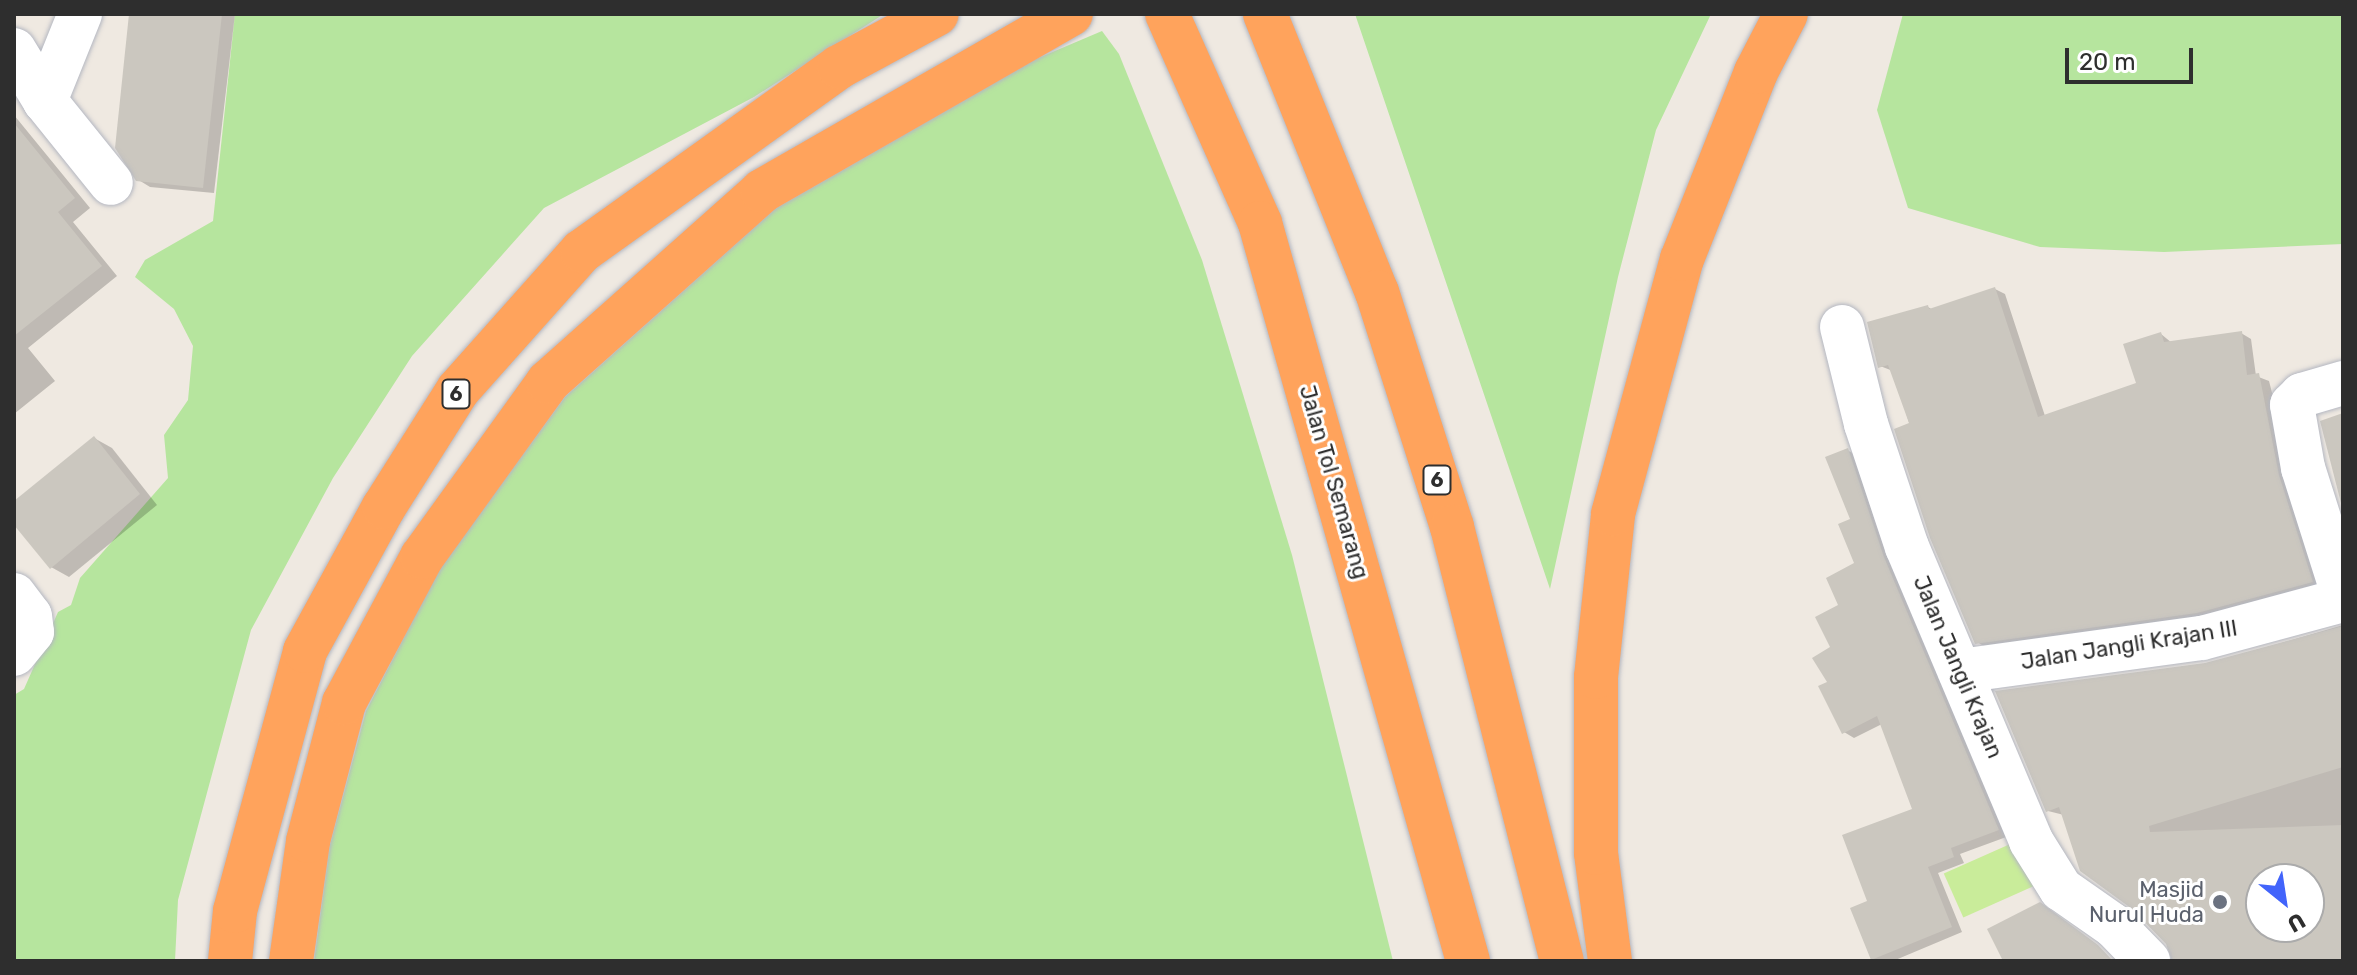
<!DOCTYPE html>
<style>
body{margin:0}
#map{position:relative;width:2357px;height:975px;overflow:hidden;background:#efe9e1;font-family:Rubik,sans-serif}
div>[style]{position:absolute}
[style*='--x']{left:calc(var(--x)*1px);top:calc(var(--y)*1px);width:calc(var(--w)*1px);rotate:calc(var(--a)*1deg)}
.green>*{inset:0;background:#b6e59e}
.pitch>*{inset:0;background:#c9ec9a;transform-origin:0 0}
.shadow>*{inset:0;background:#0003}
.building>*{inset:0;background:#cbc7bf}
.roads{filter:drop-shadow(0 0 2px #b4b7c1) drop-shadow(0 0 2px #b4b7c1)}
.minor>*{height:44px;margin:-22px;padding:0 22px;transform-origin:22px;border-radius:22px;background:#fff}
.highway>*{height:44px;margin:-22px;padding:0 22px;transform-origin:22px;border-radius:22px;background:#ffa35c}
.dots>*{width:22px;height:22px;translate:-50% -50%;box-sizing:border-box;border:4px solid #fff;border-radius:50%}
span{translate:-50% -50%;white-space:nowrap;text-align:center;line-height:1.15;-webkit-text-stroke:6px #fff;paint-order:stroke}
.shield-label span{padding:2px 6px;background:#fff;border:2px solid;border-radius:6px;-webkit-text-stroke-width:0}
.shield-label{font-size:20px;color:#2e2e2e;font-weight:700}
.street-label{font-size:22px;color:#2e2e2e}
.worship-label{font-size:22px;color:#5b616d}
.right{translate:-100% -50%;text-align:right}
.frame{position:absolute;inset:0;border:16px solid #2e2e2e;pointer-events:none}
.north{position:absolute;left:2245px;top:863px;width:80px;height:80px;box-sizing:border-box;background:#fff;border:2px solid #ababab;border-radius:50%;rotate:150deg;font-size:22px;font-weight:700;line-height:32px;text-align:center;color:#2e2e2e}
.north::after{content:'';display:block;margin:auto;width:28px;height:36px;background:#4264fb;clip-path:polygon(50% 0,100% 100%,50% 72%,0 100%)}
.scale{position:absolute;left:2065px;top:48px;width:128px;height:36px;box-sizing:border-box;border:4px solid #2e2e2e;border-top:0;padding-left:10px;font-size:24px;line-height:28px;white-space:nowrap;color:#2e2e2e;-webkit-text-stroke:6px #fff;paint-order:stroke}
</style>
<div id="map">
<div class="green">
<i style="clip-path:polygon(235px 14px,884px 14px,754px 97px,544px 208px,412px 356px,333px 478px,251px 630px,178px 900px,175px 961px,14px 961px,14px 695px,24px 689px,58px 612px,71px 605px,80px 578px,168px 478px,164px 435px,188px 400px,193px 346px,174px 309px,135px 277px,145px 260px,213px 221px)"></i>
<i style="clip-path:polygon(1355px 14px,1711px 14px,1656px 130px,1618px 277px,1550px 589px)"></i>
<i style="clip-path:polygon(1903px 14px,2343px 14px,2343px 244px,2164px 252px,2040px 247px,1908px 208px,1877px 110px)"></i>
<i style="clip-path:polygon(1102px 31px,1119px 54px,1202px 260px,1292px 555px,1393px 961px,314px 961px,330px 845px,366px 711px,440px 568px,565px 397px,775px 209px,1036px 59px)"></i>
</div>
<div class="pitch">
<i style="left:2026px;top:837px;width:48px;height:90px;rotate:66deg"></i>
</div>
<div class="shadow">
<i style="clip-path:polygon(132px 14px,235px 14px,214px 193px,150px 187px,137px 179px)"></i>
<i style="clip-path:polygon(14px 115px,90px 208px,73px 222px,117px 276px,28px 348px,55px 381px,14px 414px)"></i>
<i style="clip-path:polygon(1995px 289px,2005px 294px,2045px 416px,2139px 384px,2161px 334px,2172px 343px,2241px 333px,2251px 339px,2256px 376px,2269px 381px,2322px 587px,2208px 618px,1987px 648px,1977px 642px,1893px 371px,1880px 366px,1928px 307px,1933px 310px)"></i>
<i style="clip-path:polygon(94px 438px,112px 448px,157px 505px,69px 577px,51px 567px,14px 521px,14px 504px)"></i>
<i style="clip-path:polygon(1847px 450px,1858px 456px,2009px 836px,1960px 854px,1964px 863px,1938px 873px,1962px 932px,1893px 961px,1873px 959px,1869px 902px,1915px 810px,1882px 724px,1854px 738px,1844px 732px,1830px 683px,1841px 606px,1857px 564px)"></i>
<i style="clip-path:polygon(evenodd,2343px 625px,2343px 961px,2173px 961px,2168px 943px,2064px 815px,2048px 811px,2206px 665px,2343px 625px,2261px 879px,2309px 879px,2309px 927px,2261px 927px,2261px 879px)"></i>
</div>
<div class="building">
<i style="clip-path:polygon(129px 14px,222px 14px,203px 188px,136px 181px,115px 148px)"></i>
<i style="clip-path:polygon(14px 123px,75px 198px,58px 212px,102px 266px,14px 336px)"></i>
<i style="clip-path:polygon(1995px 287px,2038px 417px,2136px 383px,2123px 344px,2161px 332px,2164px 342px,2242px 331px,2247px 375px,2259px 373px,2279px 475px,2313px 582px,2197px 613px,1975px 644px,1930px 538px,1894px 429px,1909px 423px,1888px 365px,1878px 368px,1867px 322px,1928px 305px,1929px 309px)"></i>
<i style="clip-path:polygon(2343px 413px,2343px 511px,2320px 421px)"></i>
<i style="clip-path:polygon(94px 436px,140px 494px,50px 569px,14px 525px,14px 501px)"></i>
<i style="clip-path:polygon(1848px 448px,1884px 557px,1999px 830px,1951px 848px,1954px 857px,1928px 867px,1952px 927px,1871px 960px,1850px 908px,1867px 901px,1842px 835px,1912px 809px,1877px 716px,1842px 734px,1818px 686px,1827px 682px,1812px 658px,1830px 647px,1815px 617px,1838px 605px,1826px 578px,1854px 563px,1838px 524px,1850px 519px,1825px 457px)"></i>
<i style="clip-path:polygon(evenodd,2343px 626px,2343px 767px,2149px 826px,2150px 832px,2343px 825px,2343px 961px,2172px 961px,2166px 944px,2132px 909px,2080px 871px,2059px 807px,2046px 812px,1995px 691px,2205px 663px,2343px 626px,2261px 879px,2309px 879px,2309px 927px,2261px 927px,2261px 879px)"></i>
<i style="clip-path:polygon(2040px 902px,2098px 945px,2113px 961px,2003px 961px,1987px 929px)"></i>
</div>
<div class="roads">
<div class="minor">
<i style="--x:14;--y:50;--w:60;--a:58.7"></i>
<i style="--x:45;--y:101;--w:105;--a:51.2"></i>
<i style="--x:45;--y:101;--w:94;--a:-68.1"></i>
<i style="--x:1842;--y:327;--w:100;--a:76.1"></i>
<i style="--x:1866;--y:424;--w:130;--a:71.6"></i>
<i style="--x:1907;--y:547;--w:319;--a:67.1"></i>
<i style="--x:2031;--y:841;--w:57;--a:58"></i>
<i style="--x:2061;--y:889;--w:65;--a:34.9"></i>
<i style="--x:2114;--y:926;--w:49;--a:45.8"></i>
<i style="--x:2343;--y:383;--w:43;--a:163.7"></i>
<i style="--x:2302;--y:395;--w:14;--a:135"></i>
<i style="--x:2292;--y:405;--w:64;--a:80.1"></i>
<i style="--x:2303;--y:468;--w:132;--a:72.4"></i>
<i style="--x:14;--y:595;--w:26;--a:53"></i>
<i style="--x:30;--y:616;--w:16;--a:83"></i>
<i style="--x:32;--y:632;--w:28;--a:129"></i>
<i style="--x:1960;--y:671;--w:244;--a:-7.8"></i>
<i style="--x:2202;--y:638;--w:146;--a:-15.1"></i>
</div>
<div class="highway">
<i style="--x:1167;--y:14;--w:229;--a:66"></i>
<i style="--x:1260;--y:223;--w:767;--a:74.26"></i>
<i style="--x:1265;--y:14;--w:300;--a:68.1"></i>
<i style="--x:1377;--y:292;--w:247;--a:72.3"></i>
<i style="--x:1452;--y:527;--w:448;--a:75.8"></i>
<i style="--x:230;--y:961;--w:50;--a:-84.3"></i>
<i style="--x:235;--y:911;--w:269;--a:-74.9"></i>
<i style="--x:305;--y:651;--w:164;--a:-61.3"></i>
<i style="--x:384;--y:507;--w:138;--a:-57.7"></i>
<i style="--x:458;--y:390;--w:186;--a:-48.3"></i>
<i style="--x:582;--y:251;--w:316;--a:-35.6"></i>
<i style="--x:839;--y:67;--w:111;--a:-28.4"></i>
<i style="--x:291;--y:961;--w:121;--a:-81.9"></i>
<i style="--x:308;--y:841;--w:143;--a:-75.4"></i>
<i style="--x:344;--y:703;--w:166;--a:-61.9"></i>
<i style="--x:422;--y:557;--w:216;--a:-54.2"></i>
<i style="--x:548;--y:382;--w:287;--a:-41.7"></i>
<i style="--x:762;--y:191;--w:356;--a:-29.8"></i>
<i style="--x:1610;--y:961;--w:109;--a:-97.4"></i>
<i style="--x:1596;--y:853;--w:176;--a:-90"></i>
<i style="--x:1596;--y:677;--w:164;--a:-84"></i>
<i style="--x:1613;--y:514;--w:264;--a:-74.9"></i>
<i style="--x:1682;--y:259;--w:201;--a:-68.4"></i>
<i style="--x:1756;--y:72;--w:65;--a:-62.7"></i>
</div>
</div>
<div class="dots">
<i style="left:2220px;top:902px;background:#6b7280"></i>
</div>
<div class="shield-label">
<span style="left:456px;top:394px">6</span>
<span style="left:1437px;top:480px">6</span>
</div>
<div class="street-label">
<span style="left:1334px;top:482px;rotate:74deg">Jalan Tol Semarang</span>
<span style="left:2129px;top:645px;rotate:-9deg">Jalan Jangli Krajan III</span>
<span style="left:1958px;top:667px;rotate:67deg">Jalan Jangli Krajan</span>
</div>
<div class="worship-label">
<span class="right" style="left:2204px;top:902px">Masjid<br>Nurul Huda</span>
</div>
<div class="frame"></div>
<div class="north">U</div>
<div class="scale">20 m</div>
</div>
